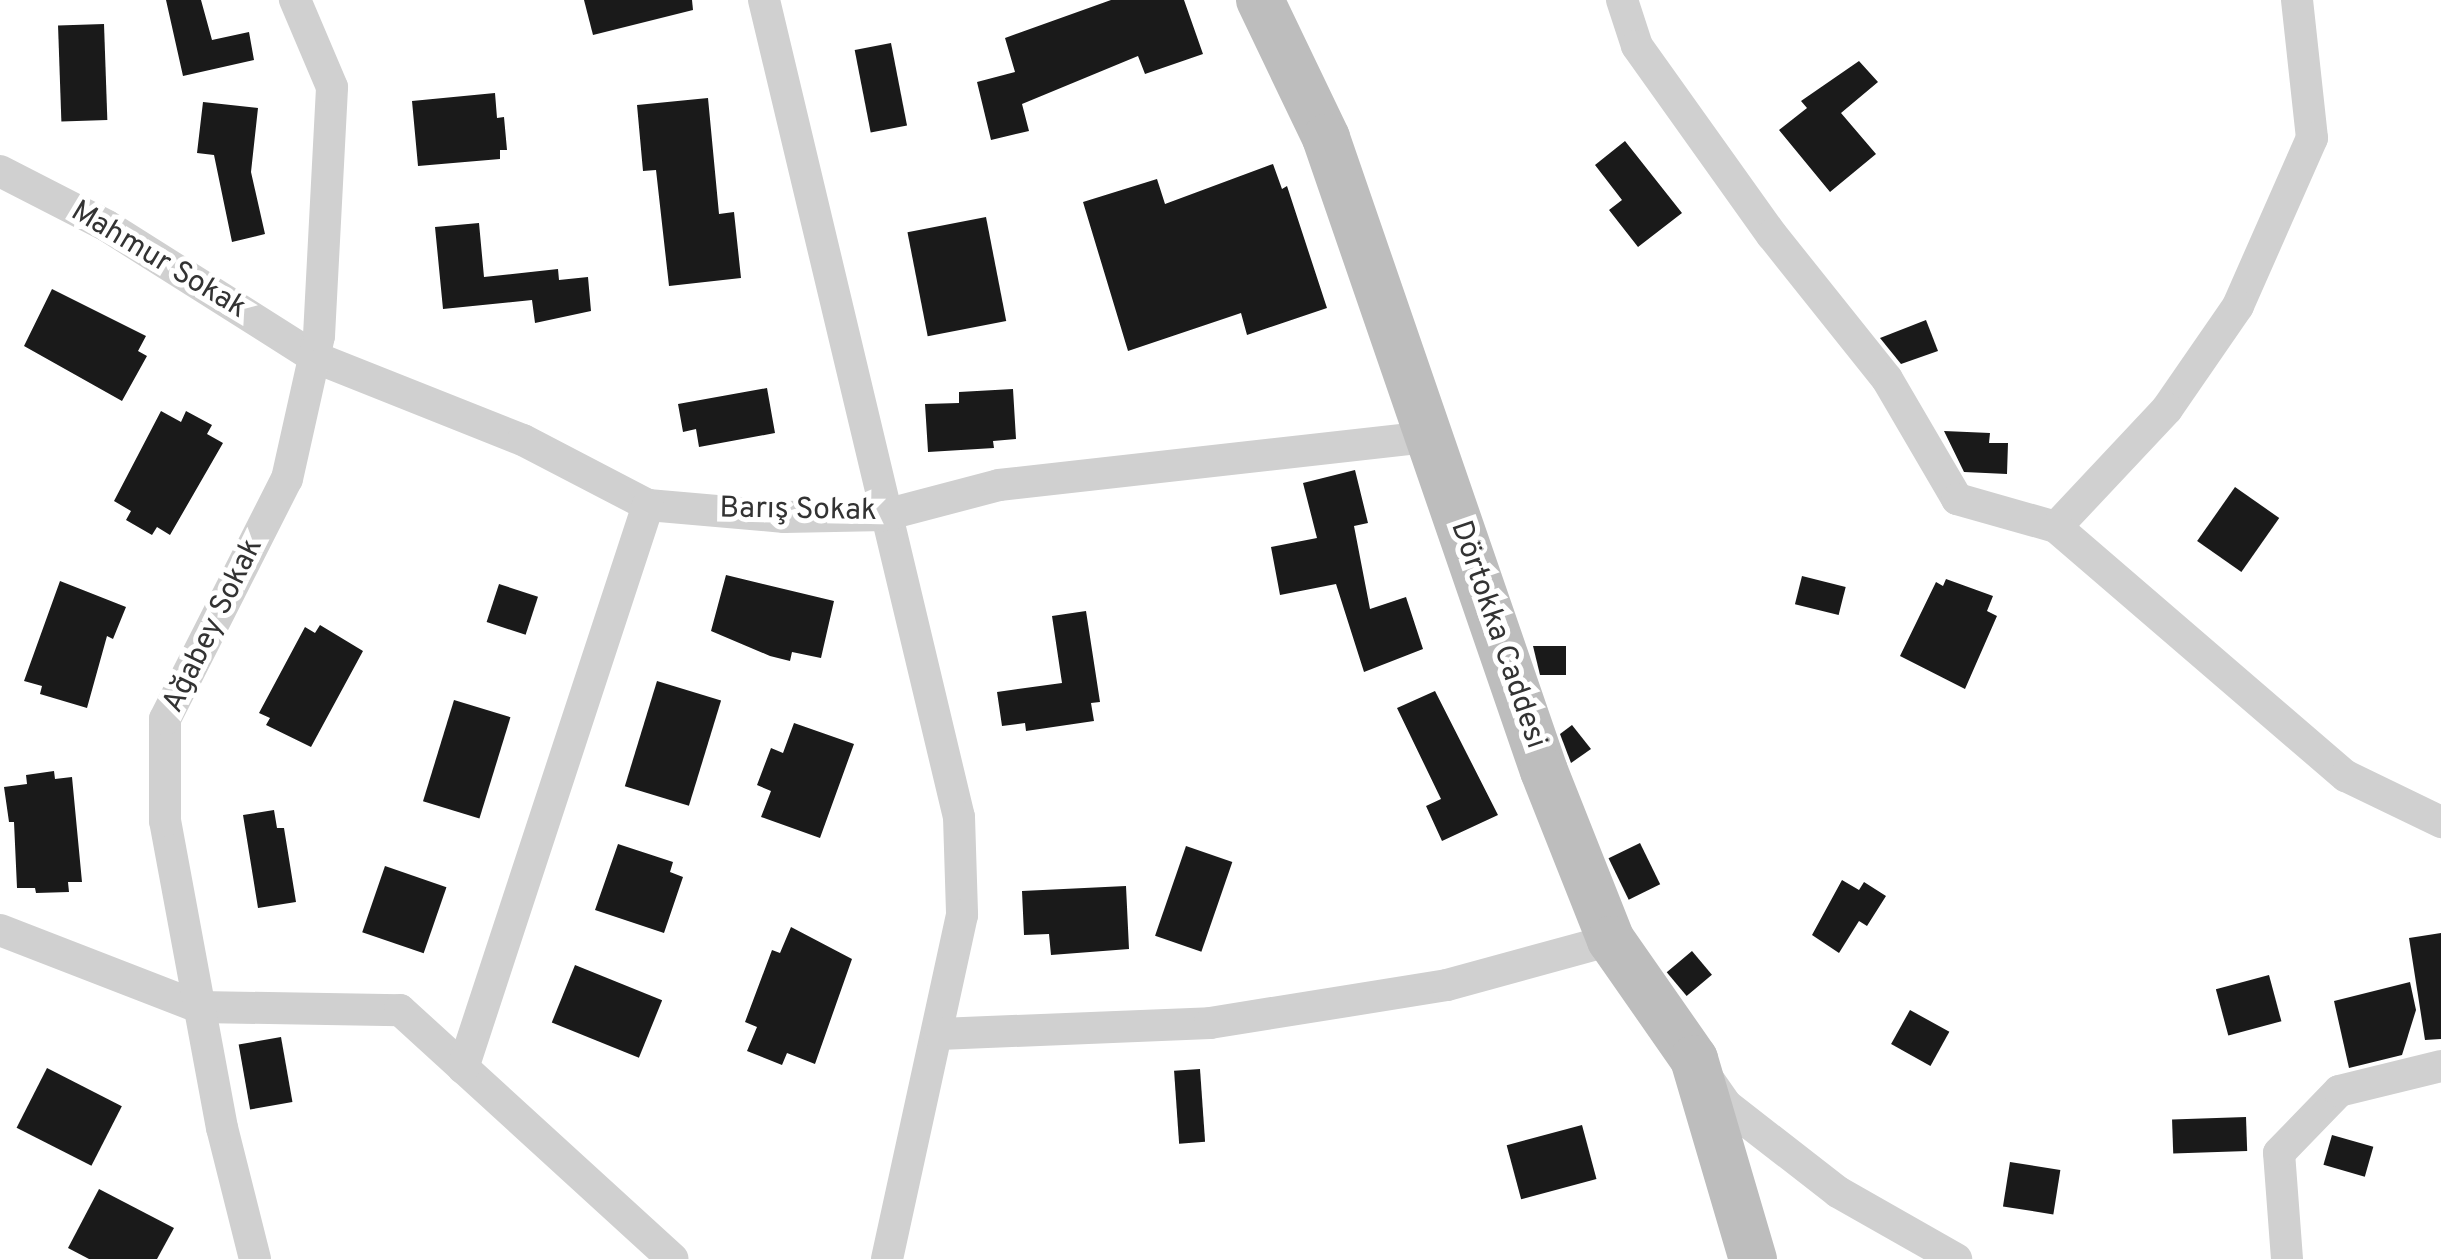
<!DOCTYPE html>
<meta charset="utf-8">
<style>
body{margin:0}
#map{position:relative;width:2441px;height:1259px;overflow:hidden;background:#fff;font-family:Overpass,sans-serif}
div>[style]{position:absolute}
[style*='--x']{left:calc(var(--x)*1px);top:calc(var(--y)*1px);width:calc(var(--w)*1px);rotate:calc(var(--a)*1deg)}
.building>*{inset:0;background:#1a1a1a;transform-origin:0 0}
.street>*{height:32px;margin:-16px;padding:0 16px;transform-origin:16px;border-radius:16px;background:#d0d0d0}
.secondary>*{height:48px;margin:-24px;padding:0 24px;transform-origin:24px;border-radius:24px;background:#bdbdbd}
span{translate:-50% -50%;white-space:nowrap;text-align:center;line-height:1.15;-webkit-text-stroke:10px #fff;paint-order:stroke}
.street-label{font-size:30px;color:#333}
</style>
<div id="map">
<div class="building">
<i style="clip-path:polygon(166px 0,201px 0,212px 40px,249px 32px,254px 60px,183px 76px)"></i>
<i style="clip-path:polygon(584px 0,692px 0,693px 10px,593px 35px)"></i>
<i style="clip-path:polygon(1111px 0,1184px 0,1203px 54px,1145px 74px,1138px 56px,1022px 104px,1029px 131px,991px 140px,977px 82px,1015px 72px,1005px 38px)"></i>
<i style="left:104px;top:24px;width:96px;height:46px;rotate:88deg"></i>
<i style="left:891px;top:43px;width:84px;height:37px;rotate:79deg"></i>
<i style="clip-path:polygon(1859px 61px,1878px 82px,1841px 113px,1876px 154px,1830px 192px,1779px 130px,1807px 108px,1801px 101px)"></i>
<i style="clip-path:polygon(495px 93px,497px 118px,504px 117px,507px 150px,500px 150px,500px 159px,418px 166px,412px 101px)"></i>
<i style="clip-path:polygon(708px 98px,719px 214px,734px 212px,741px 278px,669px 286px,656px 170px,643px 171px,637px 105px)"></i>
<i style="clip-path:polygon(203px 102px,258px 108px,251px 172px,265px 234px,232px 242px,214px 155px,197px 153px)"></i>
<i style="clip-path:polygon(1625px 141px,1682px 213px,1638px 247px,1609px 210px,1622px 200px,1595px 165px)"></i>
<i style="clip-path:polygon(1273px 164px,1282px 189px,1287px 186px,1327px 308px,1247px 335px,1241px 313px,1128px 351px,1083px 202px,1157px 179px,1165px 204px)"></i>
<i style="left:986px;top:217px;width:106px;height:80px;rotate:79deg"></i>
<i style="clip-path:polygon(479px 223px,484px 277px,558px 269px,559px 280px,588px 277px,591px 311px,535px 323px,532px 300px,443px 309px,435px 227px)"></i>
<i style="clip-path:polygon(52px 289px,146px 336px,138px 351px,147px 356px,122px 401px,24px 346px)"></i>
<i style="clip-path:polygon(1926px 320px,1938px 351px,1901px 364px,1880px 338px)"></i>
<i style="clip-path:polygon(767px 388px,775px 433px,699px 447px,696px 429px,683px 432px,678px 404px)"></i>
<i style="clip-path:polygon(1013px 389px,1016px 439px,993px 441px,994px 448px,928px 452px,925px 404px,959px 403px,959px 392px)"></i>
<i style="clip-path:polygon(161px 411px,181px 422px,186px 411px,212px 425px,207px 434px,223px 443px,170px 535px,157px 527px,152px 535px,126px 520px,131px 511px,114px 501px)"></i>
<i style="clip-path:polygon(1944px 431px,1990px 433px,1989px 443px,2008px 443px,2007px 474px,1964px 472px)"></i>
<i style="clip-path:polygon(1355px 470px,1368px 523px,1354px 526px,1370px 609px,1406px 597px,1423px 649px,1364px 672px,1336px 584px,1280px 595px,1271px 547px,1317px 538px,1303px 483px)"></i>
<i style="left:2235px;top:487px;width:54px;height:66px;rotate:35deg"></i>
<i style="clip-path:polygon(726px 575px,834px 601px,821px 658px,792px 652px,790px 661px,770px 656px,711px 631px)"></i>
<i style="left:1802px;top:576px;width:45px;height:29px;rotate:14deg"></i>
<i style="clip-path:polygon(1946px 579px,1993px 596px,1987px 611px,1997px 616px,1965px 689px,1900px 656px,1936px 582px,1943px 586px)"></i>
<i style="clip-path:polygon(60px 581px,126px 607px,113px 639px,107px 636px,87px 708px,40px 694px,42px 686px,24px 681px)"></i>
<i style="left:499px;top:584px;width:41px;height:40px;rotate:18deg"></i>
<i style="clip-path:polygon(1086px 611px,1100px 702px,1091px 703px,1094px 721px,1026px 731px,1025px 723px,1002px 726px,997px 692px,1062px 683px,1052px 616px)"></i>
<i style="clip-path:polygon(320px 625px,363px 651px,311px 747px,266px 725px,270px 718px,259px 713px,305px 627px,315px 633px)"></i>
<i style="clip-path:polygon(1533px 646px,1566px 646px,1566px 675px,1540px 675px)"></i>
<i style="left:657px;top:681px;width:67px;height:110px;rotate:17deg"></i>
<i style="clip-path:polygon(1435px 691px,1498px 815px,1442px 841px,1426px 806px,1441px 799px,1397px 708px)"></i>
<i style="left:454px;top:700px;width:59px;height:106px;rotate:17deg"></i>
<i style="clip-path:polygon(794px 723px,854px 744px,820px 838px,761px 817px,771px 791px,757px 785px,771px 748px,783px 753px)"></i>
<i style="clip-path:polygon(1572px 725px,1591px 749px,1571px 763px,1560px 734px)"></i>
<i style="clip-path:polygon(54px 771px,55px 779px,72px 777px,82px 882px,68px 882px,69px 892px,36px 893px,35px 888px,17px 888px,14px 822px,9px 822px,4px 787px,27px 784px,26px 775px)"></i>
<i style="clip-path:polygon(274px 810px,277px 828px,284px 828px,296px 902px,258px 908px,243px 815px)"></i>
<i style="left:1640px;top:843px;width:46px;height:35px;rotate:64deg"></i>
<i style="clip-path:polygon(618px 844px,673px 862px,670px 872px,683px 877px,664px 933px,595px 910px)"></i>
<i style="left:1186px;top:846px;width:49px;height:95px;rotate:19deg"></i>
<i style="left:385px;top:866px;width:65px;height:70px;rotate:19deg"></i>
<i style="clip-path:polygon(1842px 880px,1859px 890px,1864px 882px,1886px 896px,1867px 926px,1859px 921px,1839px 953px,1812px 935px)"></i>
<i style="clip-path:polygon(1126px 886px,1129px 949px,1051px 955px,1049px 934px,1024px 935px,1022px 891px)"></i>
<i style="clip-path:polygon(791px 927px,852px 959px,815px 1064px,787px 1053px,782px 1065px,747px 1051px,757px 1027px,745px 1022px,772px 950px,780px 953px)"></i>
<i style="clip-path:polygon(2441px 933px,2441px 1039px,2425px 1040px,2409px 938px)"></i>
<i style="left:1692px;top:951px;width:31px;height:33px;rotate:50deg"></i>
<i style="left:575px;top:965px;width:94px;height:62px;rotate:22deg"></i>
<i style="left:2269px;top:975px;width:48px;height:55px;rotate:75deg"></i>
<i style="clip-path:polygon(2410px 982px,2416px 1010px,2402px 1055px,2349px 1068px,2334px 1001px)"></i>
<i style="left:1910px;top:1010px;width:45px;height:39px;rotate:29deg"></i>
<i style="left:281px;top:1037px;width:66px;height:43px;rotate:80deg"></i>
<i style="left:47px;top:1068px;width:84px;height:67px;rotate:27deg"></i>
<i style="left:1200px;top:1069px;width:73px;height:26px;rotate:86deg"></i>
<i style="left:2246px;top:1117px;width:34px;height:74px;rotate:88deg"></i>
<i style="left:1582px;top:1125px;width:56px;height:78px;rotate:75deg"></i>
<i style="left:2332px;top:1135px;width:43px;height:31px;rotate:16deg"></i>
<i style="left:2010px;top:1162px;width:51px;height:45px;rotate:9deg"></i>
<i style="clip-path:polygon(99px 1189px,174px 1228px,157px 1259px,89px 1259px,68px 1248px)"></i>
</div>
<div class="street">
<i style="--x:764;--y:0;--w:840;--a:76.58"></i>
<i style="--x:959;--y:817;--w:98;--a:88.2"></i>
<i style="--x:962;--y:915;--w:352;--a:102.3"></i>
<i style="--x:1622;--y:0;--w:48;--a:71.9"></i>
<i style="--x:1637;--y:46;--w:232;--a:54.5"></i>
<i style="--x:1772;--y:235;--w:184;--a:51.4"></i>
<i style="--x:1887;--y:379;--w:139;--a:59.7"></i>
<i style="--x:1957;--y:499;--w:103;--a:15.8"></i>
<i style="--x:2297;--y:0;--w:139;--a:83.8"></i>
<i style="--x:2312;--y:138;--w:184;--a:113.8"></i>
<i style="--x:2238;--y:306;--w:125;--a:124.6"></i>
<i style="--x:2167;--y:409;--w:162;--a:133.2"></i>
<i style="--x:2056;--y:527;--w:382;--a:40.7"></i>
<i style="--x:2346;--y:776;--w:106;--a:25.8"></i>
<i style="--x:0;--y:171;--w:120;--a:27.2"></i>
<i style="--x:107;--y:226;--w:245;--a:32.3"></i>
<i style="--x:314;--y:357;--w:225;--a:21.7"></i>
<i style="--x:523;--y:440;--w:141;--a:27.5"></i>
<i style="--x:648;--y:505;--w:137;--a:5"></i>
<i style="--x:784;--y:517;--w:101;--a:-1.1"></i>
<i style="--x:885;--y:515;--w:118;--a:-14.7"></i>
<i style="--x:999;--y:485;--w:432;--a:-6.4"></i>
<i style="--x:0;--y:930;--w:213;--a:21.2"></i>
<i style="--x:199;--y:1007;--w:201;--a:0.9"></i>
<i style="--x:400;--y:1010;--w:369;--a:42.4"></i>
<i style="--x:939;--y:1034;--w:271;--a:-2.3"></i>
<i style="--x:1210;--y:1023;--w:240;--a:-9.1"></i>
<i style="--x:1447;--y:985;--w:170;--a:-15.3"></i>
<i style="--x:463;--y:1068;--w:593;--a:-71.81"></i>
<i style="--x:1708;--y:1079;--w:32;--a:55"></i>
<i style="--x:1726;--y:1105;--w:142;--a:37.8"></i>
<i style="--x:1838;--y:1192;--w:136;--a:29.6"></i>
<i style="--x:255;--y:1259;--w:135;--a:-104.1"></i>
<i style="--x:222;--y:1128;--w:312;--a:-100.5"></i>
<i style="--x:165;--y:821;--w:102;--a:-90"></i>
<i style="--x:165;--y:719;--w:269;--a:-63.1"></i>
<i style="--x:287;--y:479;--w:147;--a:-77.4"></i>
<i style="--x:319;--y:336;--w:249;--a:-87"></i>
<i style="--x:332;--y:87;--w:95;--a:-113"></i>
<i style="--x:2287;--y:1259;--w:106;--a:-94.3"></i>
<i style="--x:2279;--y:1153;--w:86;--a:-45.9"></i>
<i style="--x:2339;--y:1091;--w:105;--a:-13.8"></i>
</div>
<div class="secondary">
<i style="--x:1260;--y:0;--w:153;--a:64.4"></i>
<i style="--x:1326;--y:138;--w:669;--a:71"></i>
<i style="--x:1544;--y:771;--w:182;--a:68.4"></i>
<i style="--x:1611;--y:940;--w:145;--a:55.1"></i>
<i style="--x:1694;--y:1059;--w:209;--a:73.6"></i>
</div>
<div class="street-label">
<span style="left:158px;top:261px;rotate:31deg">Mahmur Sokak</span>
<span style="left:798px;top:511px;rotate:1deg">Barış Sokak</span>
<span style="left:214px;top:626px;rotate:-64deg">Ağabey Sokak</span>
<span style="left:1497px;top:635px;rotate:71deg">Dörtokka Caddesi</span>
</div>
</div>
